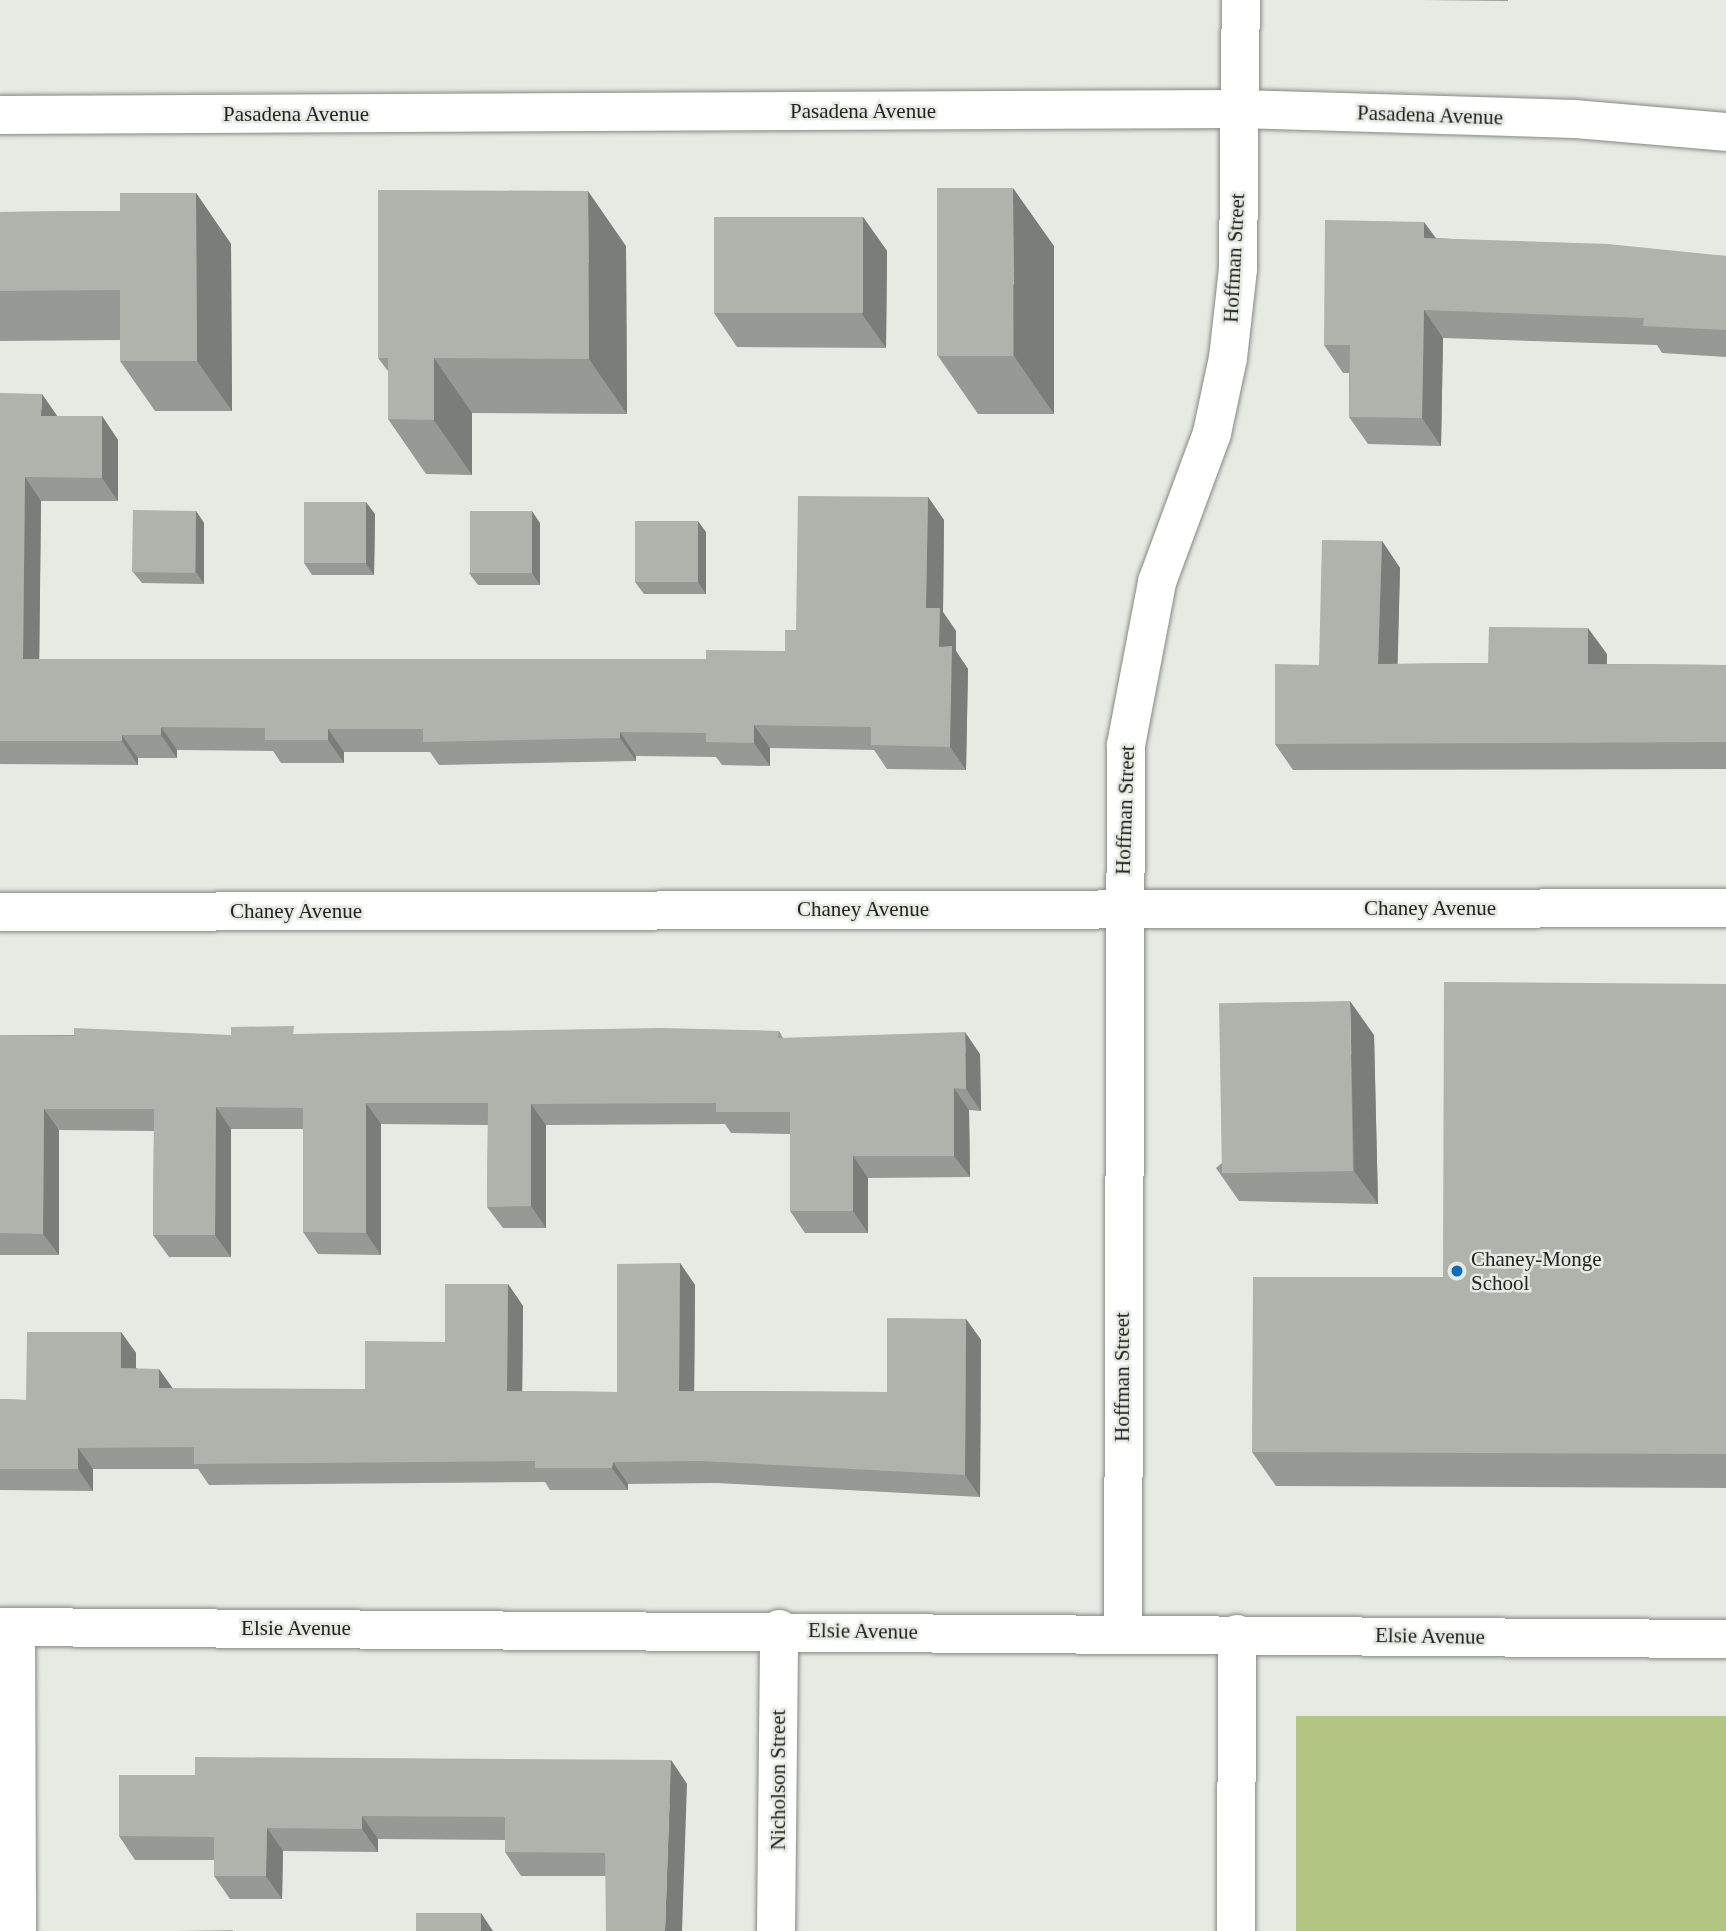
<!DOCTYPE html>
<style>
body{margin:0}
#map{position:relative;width:1726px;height:1931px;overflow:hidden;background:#e7eae3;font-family:"Times New Roman",serif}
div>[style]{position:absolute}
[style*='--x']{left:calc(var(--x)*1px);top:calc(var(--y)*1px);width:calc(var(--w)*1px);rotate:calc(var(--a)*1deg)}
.green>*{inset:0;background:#b4c683;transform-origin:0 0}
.roads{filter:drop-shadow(0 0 2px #878983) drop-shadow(0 0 2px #878983)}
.street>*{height:38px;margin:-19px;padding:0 19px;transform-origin:19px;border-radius:19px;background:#fff}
.wall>*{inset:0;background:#979994}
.shaded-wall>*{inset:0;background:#7b7d78}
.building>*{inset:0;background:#b0b2ac;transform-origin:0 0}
.dots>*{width:19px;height:19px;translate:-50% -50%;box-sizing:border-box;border:4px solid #e7eae3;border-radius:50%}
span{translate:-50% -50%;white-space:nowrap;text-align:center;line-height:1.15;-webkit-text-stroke:5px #e7eae3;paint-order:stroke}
.street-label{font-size:21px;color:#222320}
.poi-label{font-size:21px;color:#222320}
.left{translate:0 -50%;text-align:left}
</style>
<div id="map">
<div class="green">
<i style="left:1296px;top:1716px;width:430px;height:215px"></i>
</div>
<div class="roads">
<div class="street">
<i style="--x:0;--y:115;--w:1239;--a:-0.28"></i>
<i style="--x:1239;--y:109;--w:336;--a:1.7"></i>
<i style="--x:1575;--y:119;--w:152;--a:4.9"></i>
<i style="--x:0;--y:912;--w:1726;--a:-0.13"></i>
<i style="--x:0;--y:1627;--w:1726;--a:0.4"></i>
<i style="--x:16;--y:1627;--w:304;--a:89.8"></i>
<i style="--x:1123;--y:1635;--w:890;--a:-89.81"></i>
<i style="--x:1126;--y:745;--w:166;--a:-79.2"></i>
<i style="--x:1157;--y:582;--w:159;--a:-69.7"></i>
<i style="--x:1212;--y:433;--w:77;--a:-78"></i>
<i style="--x:1228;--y:358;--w:90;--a:-83.6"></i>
<i style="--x:1238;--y:269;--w:269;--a:-89.4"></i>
<i style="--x:776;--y:1931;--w:302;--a:-89.4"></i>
<i style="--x:1236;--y:1931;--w:297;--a:-89.8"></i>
</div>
</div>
<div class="wall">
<i style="clip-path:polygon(1422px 0,1508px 0,1508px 1px)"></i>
<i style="clip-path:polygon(196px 193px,231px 244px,232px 411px,155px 411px,120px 361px,120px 340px,0 341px,0 212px,120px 211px)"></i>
<i style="clip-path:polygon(863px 217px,887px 251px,886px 348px,737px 347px,714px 313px)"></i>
<i style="clip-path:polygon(1436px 238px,1726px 256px,1726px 357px,1662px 353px,1657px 345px,1443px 338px,1441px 446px,1368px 444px,1349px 417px,1349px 373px,1343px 373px,1324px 345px)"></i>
<i style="clip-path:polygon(626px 246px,627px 414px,472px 413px,472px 475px,426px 474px,388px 419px,388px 371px,378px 358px)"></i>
<i style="clip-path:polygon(1054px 246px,1054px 414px,978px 414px,938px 356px)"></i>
<i style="clip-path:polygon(0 393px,57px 416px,102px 416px,118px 440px,118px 501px,41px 501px,39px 659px,706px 659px,785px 651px,796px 630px,928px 497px,944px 520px,943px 612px,956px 631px,956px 651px,968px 669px,966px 770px,887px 769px,874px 750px,770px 748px,770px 766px,722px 765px,716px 757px,636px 756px,636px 761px,439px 765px,430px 752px,344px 752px,344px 763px,281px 763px,273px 751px,177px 750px,177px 758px,138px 758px,138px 765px,0 764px)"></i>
<i style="clip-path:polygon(196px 511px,204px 523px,204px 584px,142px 583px,133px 572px)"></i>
<i style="clip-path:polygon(375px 514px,374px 575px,312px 575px,304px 563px)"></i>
<i style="clip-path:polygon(540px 523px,540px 585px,478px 585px,469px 573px)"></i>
<i style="clip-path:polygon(706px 532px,706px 594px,644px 594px,635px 582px)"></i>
<i style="clip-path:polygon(1382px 541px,1400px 568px,1397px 664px,1488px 663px,1607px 654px,1607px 664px,1726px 665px,1726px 769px,1293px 770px,1275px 744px,1319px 665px)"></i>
<i style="clip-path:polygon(1726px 984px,1726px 1488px,1276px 1486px,1252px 1452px,1443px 1277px)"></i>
<i style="clip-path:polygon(779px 1031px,783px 1038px,980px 1054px,981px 1111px,969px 1110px,970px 1177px,868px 1178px,868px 1233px,805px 1233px,790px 1211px,790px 1134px,731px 1133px,725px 1124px,546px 1125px,546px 1228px,503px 1228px,487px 1207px,488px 1125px,381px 1124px,381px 1255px,318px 1254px,303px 1232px,303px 1129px,231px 1129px,231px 1257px,169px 1257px,153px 1235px,154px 1131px,59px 1130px,59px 1255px,0 1255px,0 1035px,231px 1035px,299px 1034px)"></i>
<i style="clip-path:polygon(1374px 1035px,1378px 1204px,1239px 1201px,1216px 1168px)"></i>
<i style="clip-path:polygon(680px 1263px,695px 1285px,694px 1391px,887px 1392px,966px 1319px,981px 1340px,980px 1497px,717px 1483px,628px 1484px,628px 1490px,550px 1490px,545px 1482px,209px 1485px,198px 1469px,93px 1469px,93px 1491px,0 1490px,0 1399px,26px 1400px,121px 1332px,136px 1353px,136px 1368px,173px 1389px,365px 1389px,445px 1342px,508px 1284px,523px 1306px,522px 1391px,617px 1392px)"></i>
<i style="clip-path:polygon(671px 1760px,687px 1784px,605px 1876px,521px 1876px,505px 1852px,505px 1840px,378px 1839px,378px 1852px,283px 1851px,282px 1899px,230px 1899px,214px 1876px,214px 1860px,135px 1860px,119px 1836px,195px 1775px)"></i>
</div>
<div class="shaded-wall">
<i style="clip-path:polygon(1013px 188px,1054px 246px,1054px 414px,1014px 356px)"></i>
<i style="clip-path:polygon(588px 191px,626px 246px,627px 414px,589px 359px)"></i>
<i style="clip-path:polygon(196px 193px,231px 244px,232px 411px,197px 361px)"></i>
<i style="clip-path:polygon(863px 217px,887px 251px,886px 348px,862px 314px)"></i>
<i style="clip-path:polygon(1424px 222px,1444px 249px,1424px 238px)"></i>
<i style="clip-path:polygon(1424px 310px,1443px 338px,1441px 446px,1422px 418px)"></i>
<i style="clip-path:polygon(434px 358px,472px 413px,472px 475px,434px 420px)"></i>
<i style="clip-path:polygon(42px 394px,58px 417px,41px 416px)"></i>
<i style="clip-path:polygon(102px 416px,118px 440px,118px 501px,102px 478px)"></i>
<i style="clip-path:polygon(25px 477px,41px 501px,39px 683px,23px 659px)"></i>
<i style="clip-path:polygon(928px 497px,944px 520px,943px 612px,956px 631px,956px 651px,968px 669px,966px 770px,950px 747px,939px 647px,926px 608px)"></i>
<i style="clip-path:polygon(366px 502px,375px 514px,374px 575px,366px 564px)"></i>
<i style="clip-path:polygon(196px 511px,204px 523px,204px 584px,196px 572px)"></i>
<i style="clip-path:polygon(532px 511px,540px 523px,540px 585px,532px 573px)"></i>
<i style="clip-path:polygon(698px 521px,706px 532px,706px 594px,698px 582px)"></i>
<i style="clip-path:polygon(1382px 541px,1400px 568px,1397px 691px,1378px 664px)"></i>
<i style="clip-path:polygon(1588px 628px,1607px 654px,1606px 691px,1588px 664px)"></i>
<i style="clip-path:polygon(754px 725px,770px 748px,770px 766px,754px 743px)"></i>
<i style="clip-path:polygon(161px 727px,177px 750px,177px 758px,161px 735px)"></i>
<i style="clip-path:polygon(328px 729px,344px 752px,344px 763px,328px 740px)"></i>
<i style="clip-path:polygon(620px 732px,636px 756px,636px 761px,620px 738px)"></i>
<i style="clip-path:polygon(122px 735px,138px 758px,138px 765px,122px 741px)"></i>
<i style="clip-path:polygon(1350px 1001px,1374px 1035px,1378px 1204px,1354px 1171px)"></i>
<i style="clip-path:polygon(965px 1032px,980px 1054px,981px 1111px,966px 1089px)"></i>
<i style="clip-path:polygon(954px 1088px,969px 1110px,970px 1177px,954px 1156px)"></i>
<i style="clip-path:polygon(366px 1103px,381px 1124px,381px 1255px,366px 1233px)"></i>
<i style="clip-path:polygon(531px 1104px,546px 1125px,546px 1228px,531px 1206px)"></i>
<i style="clip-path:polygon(216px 1107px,231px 1129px,231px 1257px,215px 1235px)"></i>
<i style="clip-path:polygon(44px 1109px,59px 1130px,59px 1255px,43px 1234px)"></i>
<i style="clip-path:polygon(853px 1156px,868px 1178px,868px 1233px,853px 1211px)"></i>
<i style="clip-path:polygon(680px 1263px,695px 1285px,694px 1413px,679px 1391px)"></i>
<i style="clip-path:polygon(508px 1284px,523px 1306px,522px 1413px,507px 1391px)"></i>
<i style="clip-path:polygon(966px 1319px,981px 1340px,980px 1497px,965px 1475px)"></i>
<i style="clip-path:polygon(121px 1332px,136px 1353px,136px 1390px,121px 1368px)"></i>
<i style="clip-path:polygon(159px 1369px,174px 1390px,159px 1388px)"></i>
<i style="clip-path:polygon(78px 1448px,93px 1469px,93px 1491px,78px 1469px)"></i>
<i style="clip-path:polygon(613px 1462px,628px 1484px,628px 1490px,612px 1468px)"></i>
<i style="clip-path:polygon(671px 1760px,687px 1784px,682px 1931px,665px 1931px)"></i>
<i style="clip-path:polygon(362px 1816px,378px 1839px,378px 1852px,362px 1829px)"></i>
<i style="clip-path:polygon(267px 1828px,283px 1851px,282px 1899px,266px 1876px)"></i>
<i style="clip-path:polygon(481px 1913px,493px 1931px,481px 1931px)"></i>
</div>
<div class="building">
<i style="left:1013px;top:188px;width:168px;height:76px;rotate:90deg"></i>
<i style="clip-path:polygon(378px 190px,588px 191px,589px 359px,434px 358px,434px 420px,388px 419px,388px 358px,378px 358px)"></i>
<i style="clip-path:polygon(120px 193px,196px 193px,197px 361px,120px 361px,120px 290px,0 291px,0 212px,120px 211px)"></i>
<i style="left:714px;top:217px;width:149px;height:96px"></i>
<i style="clip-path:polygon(1325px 220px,1424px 222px,1424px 238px,1608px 244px,1726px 256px,1726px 330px,1643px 326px,1644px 318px,1424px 310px,1422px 418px,1349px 417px,1350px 345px,1324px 345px)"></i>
<i style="clip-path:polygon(0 393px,42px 394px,41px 416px,102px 416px,102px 478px,25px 477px,23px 659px,706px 659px,706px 650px,785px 651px,785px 630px,796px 630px,798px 496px,928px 497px,926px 608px,940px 608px,939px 647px,952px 646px,950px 747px,871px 745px,871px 727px,754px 725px,754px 743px,706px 742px,706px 733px,620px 732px,620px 738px,423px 742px,423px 729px,328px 729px,328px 740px,265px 740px,265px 728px,161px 727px,161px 735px,122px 735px,122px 741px,0 741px)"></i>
<i style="left:304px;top:502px;width:62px;height:61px"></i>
<i style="left:133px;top:510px;width:63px;height:62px;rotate:1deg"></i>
<i style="left:470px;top:511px;width:62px;height:62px"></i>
<i style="left:635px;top:521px;width:63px;height:61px"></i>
<i style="clip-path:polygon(1322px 540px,1382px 541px,1378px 664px,1488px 663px,1489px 627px,1588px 628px,1588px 664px,1726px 665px,1726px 742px,1275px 744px,1275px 664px,1319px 665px)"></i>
<i style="clip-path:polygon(1444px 982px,1726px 984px,1726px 1454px,1252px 1452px,1253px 1277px,1443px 1277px)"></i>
<i style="left:1350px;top:1001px;width:170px;height:131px;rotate:89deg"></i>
<i style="clip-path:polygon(294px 1026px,293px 1034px,662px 1028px,779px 1031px,778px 1038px,965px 1032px,966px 1089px,954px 1088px,954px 1156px,853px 1156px,853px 1211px,790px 1211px,790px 1112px,716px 1112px,716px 1103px,531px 1104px,531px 1206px,487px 1207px,488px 1103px,366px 1103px,366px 1233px,303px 1232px,303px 1108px,216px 1107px,215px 1235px,153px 1235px,154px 1109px,44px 1109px,43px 1234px,0 1233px,0 1035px,74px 1036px,74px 1028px,231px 1035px,231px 1027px)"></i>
<i style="clip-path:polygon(680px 1263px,679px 1391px,887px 1392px,887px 1318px,966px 1319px,965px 1475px,702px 1461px,613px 1462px,612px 1468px,535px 1468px,535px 1461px,194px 1464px,194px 1447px,78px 1448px,78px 1469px,0 1469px,0 1399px,26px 1400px,27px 1332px,121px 1332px,121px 1368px,159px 1369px,159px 1388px,365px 1389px,365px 1341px,445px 1342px,445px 1284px,508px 1284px,507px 1391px,617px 1392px,617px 1264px)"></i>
<i style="clip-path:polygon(195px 1757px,671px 1760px,665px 1931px,606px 1931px,605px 1853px,505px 1852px,505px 1817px,362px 1816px,362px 1829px,267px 1828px,266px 1876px,214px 1876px,214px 1837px,119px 1836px,119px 1775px,195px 1775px)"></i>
<i style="left:416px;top:1913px;width:65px;height:18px"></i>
<i style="clip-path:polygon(178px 1930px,233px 1930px,233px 1931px)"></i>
</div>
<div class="dots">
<i style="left:1457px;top:1271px;background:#0a6db9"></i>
</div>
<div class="street-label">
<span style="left:863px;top:111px">Pasadena Avenue</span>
<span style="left:296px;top:114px">Pasadena Avenue</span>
<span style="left:1430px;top:115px;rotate:2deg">Pasadena Avenue</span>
<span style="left:1234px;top:258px;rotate:-87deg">Hoffman Street</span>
<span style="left:1125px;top:810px;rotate:-88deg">Hoffman Street</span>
<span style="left:1430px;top:908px">Chaney Avenue</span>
<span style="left:863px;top:909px">Chaney Avenue</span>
<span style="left:296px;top:911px">Chaney Avenue</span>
<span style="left:1122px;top:1377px;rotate:-90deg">Hoffman Street</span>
<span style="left:296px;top:1628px">Elsie Avenue</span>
<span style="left:863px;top:1631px;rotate:1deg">Elsie Avenue</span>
<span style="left:1430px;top:1636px;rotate:1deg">Elsie Avenue</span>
<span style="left:778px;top:1780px;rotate:-90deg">Nicholson Street</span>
</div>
<div class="poi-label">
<span class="left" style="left:1471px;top:1271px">Chaney-Monge<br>School</span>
</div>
</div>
